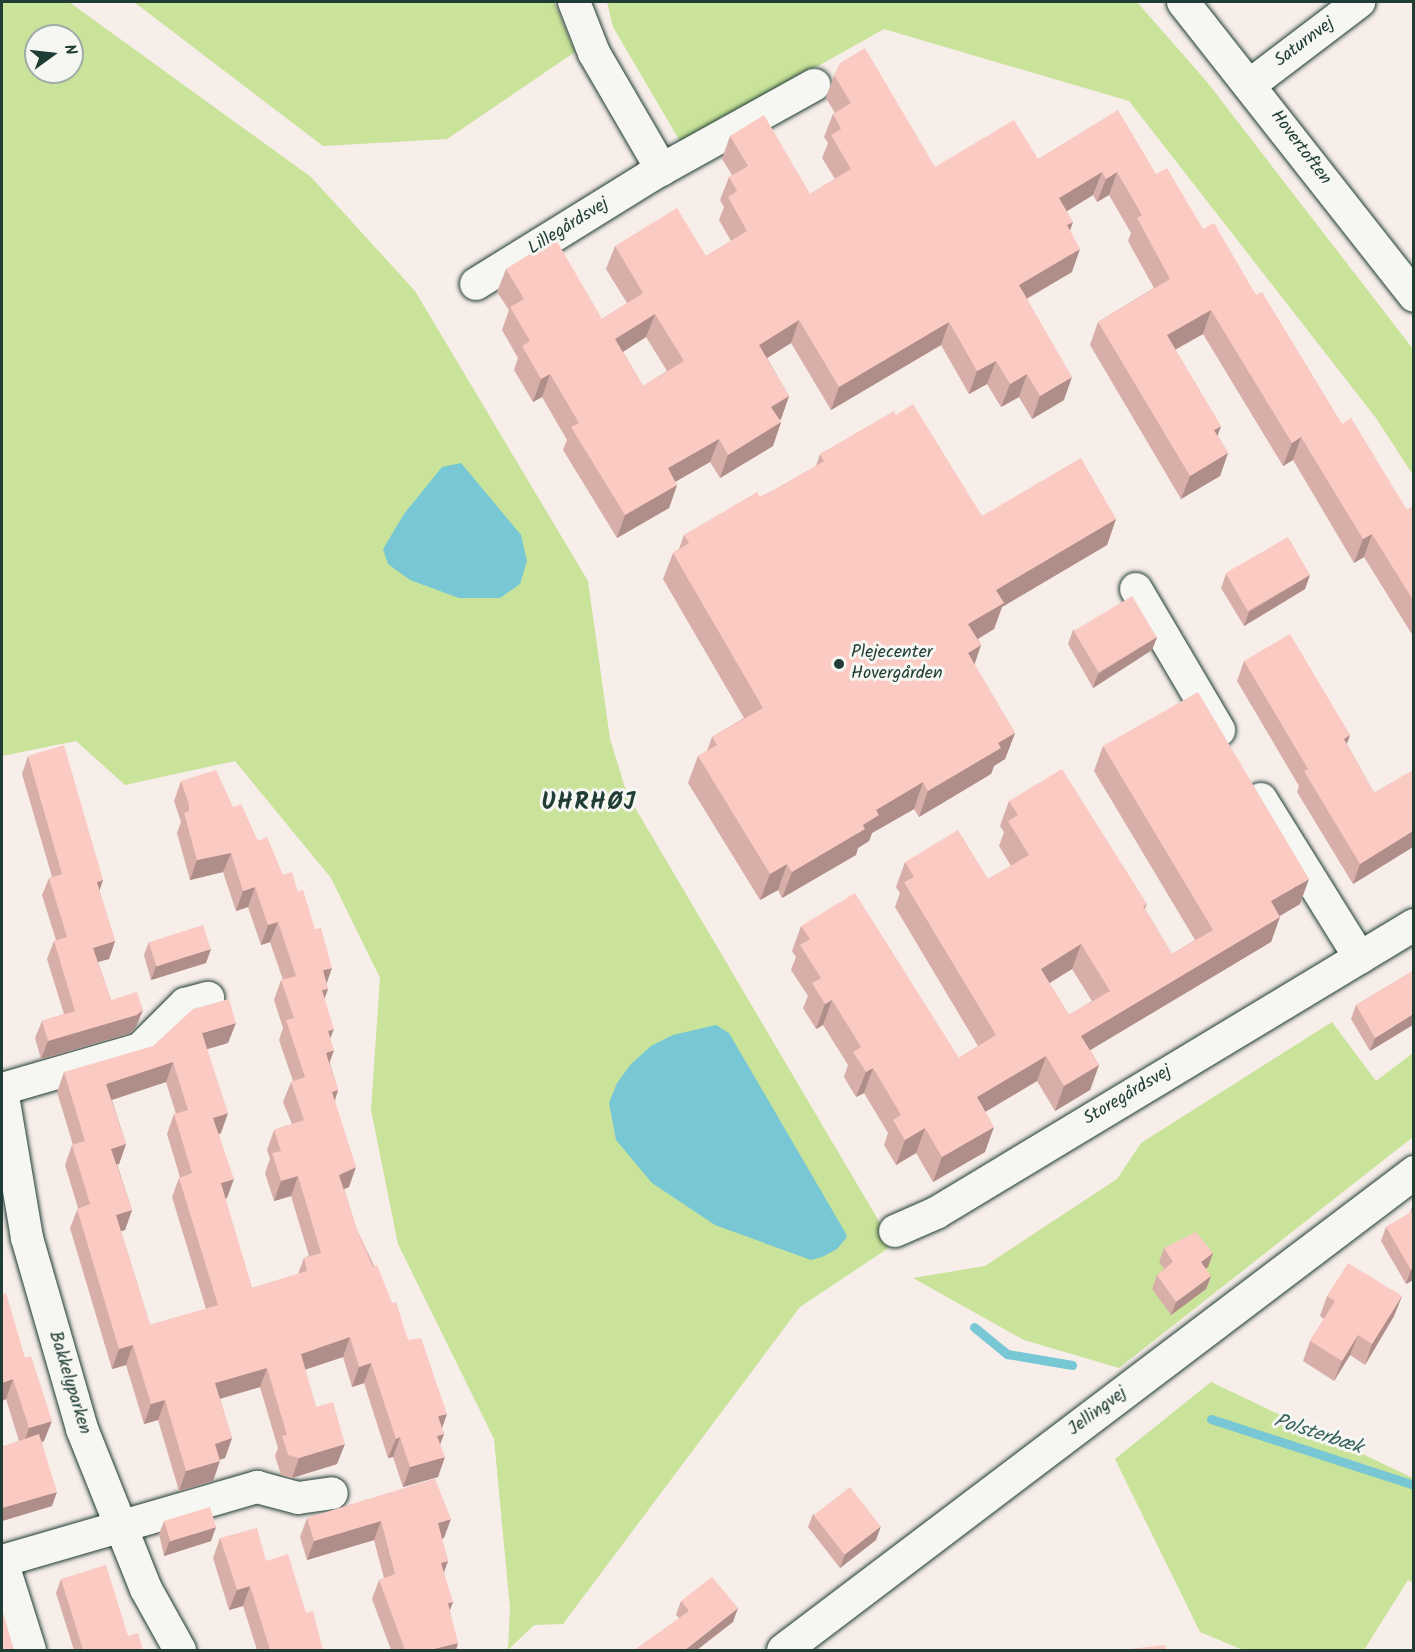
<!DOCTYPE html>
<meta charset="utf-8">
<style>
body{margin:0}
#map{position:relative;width:1415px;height:1652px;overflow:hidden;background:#f7ede9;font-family:Kalam,sans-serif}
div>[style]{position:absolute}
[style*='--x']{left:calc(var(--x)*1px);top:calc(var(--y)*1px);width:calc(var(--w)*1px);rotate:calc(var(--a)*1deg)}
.green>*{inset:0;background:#c9e39a}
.water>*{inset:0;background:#78c7d4}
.stream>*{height:9px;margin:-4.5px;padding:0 4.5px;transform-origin:4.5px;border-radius:4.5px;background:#78c7d4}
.roads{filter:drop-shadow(0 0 2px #1f3d34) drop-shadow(0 0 2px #1f3d34)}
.minor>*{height:32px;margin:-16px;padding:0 16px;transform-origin:16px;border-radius:16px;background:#f6f6f2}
.major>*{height:33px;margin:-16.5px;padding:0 16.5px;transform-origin:16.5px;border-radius:16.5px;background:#f6f6f2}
.wall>*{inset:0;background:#d7aea8}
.shaded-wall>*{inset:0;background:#af8d88}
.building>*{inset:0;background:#facac3;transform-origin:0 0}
.dots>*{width:16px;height:16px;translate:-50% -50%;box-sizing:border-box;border:3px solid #f6f6f2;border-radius:50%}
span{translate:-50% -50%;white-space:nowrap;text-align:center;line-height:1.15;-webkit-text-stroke:6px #f6f6f2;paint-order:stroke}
.street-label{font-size:18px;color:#1f3d34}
.poi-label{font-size:18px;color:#1f3d34}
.left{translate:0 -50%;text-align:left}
.water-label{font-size:20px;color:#35605c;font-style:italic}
.district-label{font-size:24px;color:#1f3d34;font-weight:700;letter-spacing:1.5px}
.frame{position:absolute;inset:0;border:3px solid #1f3d34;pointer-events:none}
.north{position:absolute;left:24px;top:24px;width:60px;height:60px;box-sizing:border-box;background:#f6f6f2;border:2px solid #a0aca6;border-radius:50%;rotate:75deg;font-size:16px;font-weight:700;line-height:24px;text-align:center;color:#1f3d34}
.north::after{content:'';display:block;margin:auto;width:21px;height:27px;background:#1f3d34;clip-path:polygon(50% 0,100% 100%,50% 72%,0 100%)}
</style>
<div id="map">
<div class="green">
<i style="clip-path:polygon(evenodd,2px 2px,69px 2px,311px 177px,415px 291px,588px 581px,610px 739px,627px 794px,893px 1245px,800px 1307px,563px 1624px,534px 1625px,508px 1650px,510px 1608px,494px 1439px,398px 1244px,371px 1110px,380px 978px,331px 878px,235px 761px,125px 785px,76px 741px,2px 756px,2px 2px,36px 36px,72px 36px,72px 72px,36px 72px,36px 36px)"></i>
<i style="clip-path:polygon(134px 2px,554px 2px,575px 52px,447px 139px,323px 146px)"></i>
<i style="clip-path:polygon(607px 2px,1137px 2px,1207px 82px,1413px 349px,1413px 475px,1376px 418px,1129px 101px,884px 29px,681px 143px,613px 27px)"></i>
<i style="clip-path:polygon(1332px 1022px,1376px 1081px,1413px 1053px,1413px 1137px,1119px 1368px,1024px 1340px,913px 1278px,985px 1266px,1117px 1179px,1141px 1143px)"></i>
<i style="clip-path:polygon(1211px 1382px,1413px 1478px,1413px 1583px,1408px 1580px,1364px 1650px,1243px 1650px,1200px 1632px,1115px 1459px)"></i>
</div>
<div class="water">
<i style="clip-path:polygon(461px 463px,521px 535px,527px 561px,520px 584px,500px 598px,459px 598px,410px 580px,388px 564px,383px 549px,404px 514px,442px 467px)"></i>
<i style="clip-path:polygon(716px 1025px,729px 1033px,845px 1232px,847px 1237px,837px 1249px,822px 1257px,811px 1260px,715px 1225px,652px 1183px,616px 1140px,609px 1103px,617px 1083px,631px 1064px,651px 1046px,673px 1035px)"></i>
</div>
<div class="stream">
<i style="--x:974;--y:1327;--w:43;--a:39.3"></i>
<i style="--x:1007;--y:1354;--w:66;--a:9.6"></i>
<i style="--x:1211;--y:1419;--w:213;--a:18"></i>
</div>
<div class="roads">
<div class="minor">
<i style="--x:574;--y:2;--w:55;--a:68.6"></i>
<i style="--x:594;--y:53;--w:135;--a:59.8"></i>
<i style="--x:1183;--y:2;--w:374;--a:51.8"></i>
<i style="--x:1251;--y:84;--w:136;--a:-37.2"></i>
<i style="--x:476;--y:284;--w:205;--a:-31.8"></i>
<i style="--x:650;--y:176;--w:188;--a:-29"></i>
<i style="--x:1136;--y:589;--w:164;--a:59.5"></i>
<i style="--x:1261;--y:799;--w:187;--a:58.1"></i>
<i style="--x:2;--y:1089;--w:144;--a:-16.2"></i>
<i style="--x:140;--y:1049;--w:64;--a:-45"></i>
<i style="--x:185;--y:1004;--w:24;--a:-15"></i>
<i style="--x:2;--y:1090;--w:150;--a:80.4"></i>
<i style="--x:27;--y:1238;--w:199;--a:73.9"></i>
<i style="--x:82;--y:1429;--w:172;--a:68.2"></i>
<i style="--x:146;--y:1589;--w:70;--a:60.9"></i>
<i style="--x:895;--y:1231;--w:45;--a:-23.7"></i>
<i style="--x:936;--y:1213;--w:558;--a:-31.07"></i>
<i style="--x:30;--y:1650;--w:93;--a:-107.5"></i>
<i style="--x:2;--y:1561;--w:266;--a:-16.2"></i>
<i style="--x:257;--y:1487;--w:42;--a:15"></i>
<i style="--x:298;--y:1498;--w:34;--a:-8"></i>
</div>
<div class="major">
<i style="--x:783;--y:1650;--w:792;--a:-37.14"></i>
</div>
</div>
<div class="wall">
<i style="clip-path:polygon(evenodd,834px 75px,935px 167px,1038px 159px,1156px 174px,1203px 229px,1256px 295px,1342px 424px,1407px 510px,1413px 506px,1413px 636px,1364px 557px,1354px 563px,1293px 460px,1283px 466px,1203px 334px,1175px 349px,1218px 436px,1228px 453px,1220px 476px,1181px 499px,1090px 345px,1098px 322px,1154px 288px,1128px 241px,1131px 233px,1109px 195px,1097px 202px,1093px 195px,1067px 211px,1070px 231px,1072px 272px,1027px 299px,1064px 400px,1032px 419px,1019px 397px,1001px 407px,987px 384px,969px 394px,941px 345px,831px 410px,791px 343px,767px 358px,789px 396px,781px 419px,779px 420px,781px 422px,773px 446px,720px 478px,710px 462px,675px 482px,677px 485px,669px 508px,617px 538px,563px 450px,567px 440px,542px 397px,533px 402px,514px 370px,518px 358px,502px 330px,509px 310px,497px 292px,506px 269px,602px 319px,627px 303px,606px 269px,615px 246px,706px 256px,731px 241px,719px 220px,724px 207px,720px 200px,729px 177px,732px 175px,722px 159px,730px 136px,810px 194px,835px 179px,822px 158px,828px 143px,824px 137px,833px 114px,835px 113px,826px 98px,834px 75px,646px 337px,667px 371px,643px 386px,623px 352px,646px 337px)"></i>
<i style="clip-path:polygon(896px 415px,982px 516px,1116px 519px,1107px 545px,1002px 607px,994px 629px,978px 639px,981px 645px,974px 664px,1015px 733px,1005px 759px,994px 766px,991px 774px,919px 817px,914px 809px,872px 833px,869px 841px,858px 848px,856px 855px,782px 898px,778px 890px,760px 900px,688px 783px,698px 756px,707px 751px,712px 737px,744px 718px,663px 579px,673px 553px,679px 549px,684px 535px,776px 489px,816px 466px,820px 454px)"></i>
<i style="clip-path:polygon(1226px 574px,1310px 575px,1305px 589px,1244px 626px,1221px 588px)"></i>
<i style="clip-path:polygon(1073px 630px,1157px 637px,1152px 650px,1093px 688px,1068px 644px)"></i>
<i style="clip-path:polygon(1244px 661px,1350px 735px,1347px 744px,1374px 793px,1412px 771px,1413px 766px,1413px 847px,1353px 884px,1297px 792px,1299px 786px,1237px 681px)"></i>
<i style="clip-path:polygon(evenodd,1103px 746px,1300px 904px,1280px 916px,1271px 942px,1090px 1050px,1099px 1065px,1090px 1090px,1055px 1111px,1037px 1081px,985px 1112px,985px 1152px,933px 1182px,916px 1153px,896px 1165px,884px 1145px,888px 1133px,864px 1093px,856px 1097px,844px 1077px,848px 1065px,823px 1025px,816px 1029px,803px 1008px,808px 996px,791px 970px,796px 957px,792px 951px,801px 926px,959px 1058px,978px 1046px,895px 907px,900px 893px,896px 887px,905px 862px,988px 879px,1011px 866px,999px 846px,1004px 832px,1000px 826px,1009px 801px,1147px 904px,1145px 909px,1172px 954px,1195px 940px,1094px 771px,1103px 746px,1072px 969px,1092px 1001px,1069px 1015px,1049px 983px,1072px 969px)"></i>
<i style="clip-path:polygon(28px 756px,103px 880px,99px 890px,115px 941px,109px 959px,98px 962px,111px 1000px,136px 1027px,131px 1033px,41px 1059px,35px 1038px,42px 1021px,64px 1014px,47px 959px,54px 941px,56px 940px,42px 895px,49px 878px,52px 877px,22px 774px)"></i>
<i style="clip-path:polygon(evenodd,181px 781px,233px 807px,258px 841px,326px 983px,328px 989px,324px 998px,330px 1039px,330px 1063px,338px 1090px,335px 1101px,349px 1187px,344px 1189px,357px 1230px,392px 1303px,408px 1340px,442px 1428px,444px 1434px,440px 1445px,438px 1477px,403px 1487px,393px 1457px,388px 1458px,364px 1383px,352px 1387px,343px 1357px,305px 1370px,316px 1407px,337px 1464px,292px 1478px,281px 1475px,275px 1456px,278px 1448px,260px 1387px,220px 1399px,232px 1438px,225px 1458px,220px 1460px,213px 1481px,179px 1491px,158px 1420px,144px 1424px,126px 1365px,112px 1369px,70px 1228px,78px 1208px,65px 1165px,72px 1145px,73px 1145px,57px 1092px,64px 1072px,228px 1043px,207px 1049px,221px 1133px,219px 1134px,227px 1198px,225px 1199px,252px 1288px,298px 1274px,304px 1258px,309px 1256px,291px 1196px,274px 1201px,265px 1173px,270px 1159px,267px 1150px,274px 1130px,292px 1124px,283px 1102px,291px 1082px,293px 1081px,279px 1040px,283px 1028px,274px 1000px,281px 980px,283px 980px,270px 942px,261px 945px,248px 907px,236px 911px,223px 872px,190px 880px,177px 833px,181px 822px,174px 801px,181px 781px,166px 1082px,176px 1114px,174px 1114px,167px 1134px,180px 1177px,179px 1178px,172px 1197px,206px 1309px,150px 1325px,121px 1231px,125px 1230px,132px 1210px,117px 1164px,119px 1164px,126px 1144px,112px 1100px,166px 1082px)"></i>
<i style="clip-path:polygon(149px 942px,206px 963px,151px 980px,144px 955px)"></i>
<i style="clip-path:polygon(1413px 971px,1370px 1051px,1351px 1019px,1356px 1005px)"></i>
<i style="clip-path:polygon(1413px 1202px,1413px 1280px,1406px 1284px,1381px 1241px,1386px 1227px,1410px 1213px)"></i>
<i style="clip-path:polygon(1164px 1248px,1213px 1253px,1208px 1267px,1205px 1269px,1211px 1276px,1206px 1289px,1171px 1315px,1152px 1289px,1157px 1275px,1164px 1269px,1159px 1262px)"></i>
<i style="clip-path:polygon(2px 1295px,44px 1441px,42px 1442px,52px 1506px,2px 1521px,2px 1447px,19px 1441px,6px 1399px,2px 1401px)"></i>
<i style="clip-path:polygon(1327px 1296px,1402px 1296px,1394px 1316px,1365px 1365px,1350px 1355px,1334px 1381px,1303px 1361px,1310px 1341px,1324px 1319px,1320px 1316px)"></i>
<i style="clip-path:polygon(435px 1479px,444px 1538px,442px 1539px,448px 1561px,444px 1572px,456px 1650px,391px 1650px,372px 1599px,379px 1580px,384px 1578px,374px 1540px,307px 1560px,300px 1537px,307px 1518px)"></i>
<i style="clip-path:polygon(813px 1514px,876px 1540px,840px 1568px,808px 1527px)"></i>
<i style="clip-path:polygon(164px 1521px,211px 1541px,164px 1556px,159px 1534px)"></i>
<i style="clip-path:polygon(220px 1538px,266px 1561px,306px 1613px,323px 1650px,257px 1650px,243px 1606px,229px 1610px,213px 1558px)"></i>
<i style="clip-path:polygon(61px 1579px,128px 1636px,143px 1650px,74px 1650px,56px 1593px)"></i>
<i style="clip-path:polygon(681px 1601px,733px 1622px,679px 1618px,676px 1615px)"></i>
</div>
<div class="shaded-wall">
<i style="clip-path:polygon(1102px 172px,1093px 195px,1051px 221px,1059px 198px)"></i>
<i style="clip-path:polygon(1117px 172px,1109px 195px,1097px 202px,1106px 179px)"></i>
<i style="clip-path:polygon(1073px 222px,1065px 245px,1067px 225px)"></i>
<i style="clip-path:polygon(1080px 249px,1072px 272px,1010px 308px,1019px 285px)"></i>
<i style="clip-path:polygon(1211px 310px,1203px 334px,1159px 359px,1167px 335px)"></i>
<i style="clip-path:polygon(655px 314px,646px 337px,607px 362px,615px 339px)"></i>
<i style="clip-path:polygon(799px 320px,791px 343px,751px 368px,759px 345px)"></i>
<i style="clip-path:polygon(949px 322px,941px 345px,831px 410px,839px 387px)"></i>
<i style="clip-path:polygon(996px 361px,987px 384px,969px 394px,977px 371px)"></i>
<i style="clip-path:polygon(550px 374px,542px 397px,533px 402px,541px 379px)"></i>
<i style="clip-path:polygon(1027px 374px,1019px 397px,1001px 407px,1010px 384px)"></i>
<i style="clip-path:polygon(1072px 377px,1064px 400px,1032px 419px,1040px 396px)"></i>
<i style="clip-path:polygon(789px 396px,781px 419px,763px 430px,771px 407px)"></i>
<i style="clip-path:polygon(781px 422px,773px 446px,720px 478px,728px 455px)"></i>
<i style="clip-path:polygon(1221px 426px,1213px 449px,1214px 430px)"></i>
<i style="clip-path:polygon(1301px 437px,1293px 460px,1283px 466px,1292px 443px)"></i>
<i style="clip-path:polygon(719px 439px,710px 462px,659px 491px,668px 468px)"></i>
<i style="clip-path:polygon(1228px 453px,1220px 476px,1181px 499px,1190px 476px)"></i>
<i style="clip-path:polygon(677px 485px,669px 508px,617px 538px,625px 515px)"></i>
<i style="clip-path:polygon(1116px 519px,1107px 545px,1002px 607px,994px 629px,959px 650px,968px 624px,996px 590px)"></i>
<i style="clip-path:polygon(1372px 534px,1364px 557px,1354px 563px,1363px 539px)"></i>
<i style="clip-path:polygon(1310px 575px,1305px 589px,1244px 626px,1249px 612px)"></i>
<i style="clip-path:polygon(1157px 637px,1152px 650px,1093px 688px,1098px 674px)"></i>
<i style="clip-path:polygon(981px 645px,972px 672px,968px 653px)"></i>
<i style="clip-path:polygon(1015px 733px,1005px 759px,994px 766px,991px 774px,919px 817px,928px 791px,998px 743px)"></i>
<i style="clip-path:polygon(1350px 735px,1342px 755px,1344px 739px)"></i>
<i style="clip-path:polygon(923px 782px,914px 809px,872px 833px,869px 841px,858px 848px,856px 855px,782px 898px,792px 872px,876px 810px)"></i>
<i style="clip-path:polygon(1413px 831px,1413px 847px,1353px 884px,1360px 864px)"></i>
<i style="clip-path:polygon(231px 853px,223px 872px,190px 880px,197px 860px)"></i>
<i style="clip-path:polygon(787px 864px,778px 890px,760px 900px,770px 874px)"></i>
<i style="clip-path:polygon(1309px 879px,1300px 904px,1262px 926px,1271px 901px)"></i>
<i style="clip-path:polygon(103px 880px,97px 898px,97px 882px)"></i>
<i style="clip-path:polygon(255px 887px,248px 907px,236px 911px,243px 891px)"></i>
<i style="clip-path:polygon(1280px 917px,1271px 942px,1072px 1061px,1081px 1036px)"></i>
<i style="clip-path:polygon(278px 922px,270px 942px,261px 945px,268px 925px)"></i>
<i style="clip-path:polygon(115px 941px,109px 959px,87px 965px,93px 948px)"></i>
<i style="clip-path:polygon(1081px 944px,1072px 969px,1032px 994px,1041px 969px)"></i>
<i style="clip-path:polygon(211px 949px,206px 963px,151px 980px,156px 966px)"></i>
<i style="clip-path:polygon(332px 968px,325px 988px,323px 970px)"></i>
<i style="clip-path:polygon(328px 989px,321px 1008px,322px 990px)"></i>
<i style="clip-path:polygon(832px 1000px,823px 1025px,816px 1029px,825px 1004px)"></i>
<i style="clip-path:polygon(143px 1010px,136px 1027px,131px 1033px,41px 1059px,48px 1041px)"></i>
<i style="clip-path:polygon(1413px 1014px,1413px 1025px,1370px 1051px,1375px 1038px)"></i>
<i style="clip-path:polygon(236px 1023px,228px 1043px,194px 1053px,202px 1033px)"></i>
<i style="clip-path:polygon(334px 1029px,326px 1049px,328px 1031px)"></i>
<i style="clip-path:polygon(334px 1050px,327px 1070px,326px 1053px)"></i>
<i style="clip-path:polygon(1046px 1056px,1037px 1081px,968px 1122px,977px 1097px)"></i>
<i style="clip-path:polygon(173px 1062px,166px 1082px,99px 1104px,106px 1084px)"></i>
<i style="clip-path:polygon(1099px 1065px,1090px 1090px,1055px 1111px,1064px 1086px)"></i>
<i style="clip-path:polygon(873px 1068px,864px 1093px,856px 1097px,866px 1072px)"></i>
<i style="clip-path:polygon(338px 1090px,331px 1110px,332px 1092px)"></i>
<i style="clip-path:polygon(228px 1113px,221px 1133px,206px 1138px,213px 1118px)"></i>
<i style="clip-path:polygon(994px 1127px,985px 1152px,933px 1182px,942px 1157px)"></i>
<i style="clip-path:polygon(925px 1128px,916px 1153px,896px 1165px,905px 1140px)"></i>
<i style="clip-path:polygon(126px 1144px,119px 1164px,104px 1168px,111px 1149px)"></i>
<i style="clip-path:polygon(356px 1167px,349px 1187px,332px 1194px,339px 1175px)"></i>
<i style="clip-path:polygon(298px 1176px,291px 1196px,274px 1201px,281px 1181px)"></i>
<i style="clip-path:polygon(234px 1179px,227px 1198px,213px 1203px,221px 1183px)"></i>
<i style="clip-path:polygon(132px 1210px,125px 1230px,109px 1235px,116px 1215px)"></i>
<i style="clip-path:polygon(1213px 1253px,1208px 1267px,1196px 1276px,1201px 1262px)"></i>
<i style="clip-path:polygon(1413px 1268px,1413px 1280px,1406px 1284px,1411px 1270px)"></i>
<i style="clip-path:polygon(1211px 1276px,1206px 1289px,1171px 1315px,1176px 1302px)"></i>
<i style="clip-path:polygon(1402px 1296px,1394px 1316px,1365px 1365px,1372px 1344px)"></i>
<i style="clip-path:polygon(1358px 1335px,1350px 1355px,1334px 1381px,1342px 1361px)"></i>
<i style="clip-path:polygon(350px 1337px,343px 1357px,294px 1373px,301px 1354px)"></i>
<i style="clip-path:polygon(133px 1345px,126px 1365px,112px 1369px,119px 1349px)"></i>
<i style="clip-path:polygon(371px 1363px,364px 1383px,352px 1387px,359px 1367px)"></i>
<i style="clip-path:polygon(267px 1368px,260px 1387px,208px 1402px,215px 1383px)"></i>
<i style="clip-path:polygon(13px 1379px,6px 1399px,2px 1401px,2px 1383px)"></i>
<i style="clip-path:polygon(165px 1400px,158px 1420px,144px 1424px,151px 1404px)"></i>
<i style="clip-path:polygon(447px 1414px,440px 1434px,438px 1416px)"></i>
<i style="clip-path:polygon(52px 1421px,44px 1441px,22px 1448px,29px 1428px)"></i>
<i style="clip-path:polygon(444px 1434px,436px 1454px,437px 1436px)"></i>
<i style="clip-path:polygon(400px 1437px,393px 1457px,388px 1458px,396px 1439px)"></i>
<i style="clip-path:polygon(232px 1438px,225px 1458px,208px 1463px,215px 1444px)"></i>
<i style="clip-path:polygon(345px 1444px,337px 1464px,292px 1478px,299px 1458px)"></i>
<i style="clip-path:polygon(445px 1457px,438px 1477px,403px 1487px,410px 1467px)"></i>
<i style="clip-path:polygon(220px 1461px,213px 1481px,179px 1491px,186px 1471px)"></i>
<i style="clip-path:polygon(57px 1492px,52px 1506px,2px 1521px,2px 1508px)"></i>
<i style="clip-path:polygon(451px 1519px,444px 1538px,431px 1542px,438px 1523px)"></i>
<i style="clip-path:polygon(381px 1521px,374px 1540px,307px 1560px,314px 1541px)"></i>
<i style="clip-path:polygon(881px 1526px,876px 1540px,840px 1568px,845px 1554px)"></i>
<i style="clip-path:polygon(216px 1527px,211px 1541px,164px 1556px,169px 1542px)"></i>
<i style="clip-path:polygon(448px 1561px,441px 1580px,441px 1563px)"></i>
<i style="clip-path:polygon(250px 1586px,243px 1606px,229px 1610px,237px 1590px)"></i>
<i style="clip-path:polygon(453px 1602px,446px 1621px,448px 1603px)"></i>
<i style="clip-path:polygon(738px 1608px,733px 1622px,697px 1650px,685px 1650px)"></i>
<i style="clip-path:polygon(458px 1643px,456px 1650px,430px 1650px)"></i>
</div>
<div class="building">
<i style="clip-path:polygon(evenodd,865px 48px,935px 167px,1014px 120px,1038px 159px,1118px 110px,1156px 174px,1167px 168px,1203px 229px,1214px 223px,1256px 295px,1262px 292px,1342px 424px,1351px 418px,1407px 510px,1413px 506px,1413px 600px,1372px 534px,1363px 539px,1301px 437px,1292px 443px,1211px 310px,1167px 335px,1221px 426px,1214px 430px,1228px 453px,1190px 476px,1098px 322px,1170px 279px,1137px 218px,1142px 215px,1117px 172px,1106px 179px,1102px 172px,1059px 198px,1073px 222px,1067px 225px,1080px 249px,1019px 285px,1072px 377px,1040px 396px,1027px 374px,1010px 384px,996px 361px,977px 371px,949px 322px,839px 387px,799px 320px,759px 345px,789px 396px,771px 407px,781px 422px,728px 455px,719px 439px,668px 468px,677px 485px,625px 515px,571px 427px,579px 423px,550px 374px,541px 379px,522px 346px,530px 341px,510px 307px,524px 299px,506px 269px,555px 238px,602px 319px,643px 293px,615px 246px,677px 208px,706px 256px,747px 231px,728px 197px,737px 191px,729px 177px,748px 166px,730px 136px,764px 115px,810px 194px,851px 169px,831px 135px,841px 129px,833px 114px,851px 103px,834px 75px,840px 63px,865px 48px,655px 314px,684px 361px,643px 386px,615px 339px,655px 314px)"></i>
<i style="clip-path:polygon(913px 404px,982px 516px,1081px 458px,1116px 519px,996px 590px,1004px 603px,968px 624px,981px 645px,968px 653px,1015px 733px,998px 743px,1001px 748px,928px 791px,923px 782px,876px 810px,879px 815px,863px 825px,865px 829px,792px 872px,787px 864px,770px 874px,698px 756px,717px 745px,712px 737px,763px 708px,673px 553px,689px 543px,684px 535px,757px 492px,760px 497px,776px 489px,824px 461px,820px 454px,894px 411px,896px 415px)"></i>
<i style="left:1288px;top:537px;width:44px;height:72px;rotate:60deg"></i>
<i style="left:1132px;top:596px;width:48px;height:68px;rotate:59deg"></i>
<i style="clip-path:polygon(1290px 634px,1350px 735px,1344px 739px,1374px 793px,1413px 770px,1413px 831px,1360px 864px,1304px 771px,1308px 769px,1244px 661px)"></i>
<i style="clip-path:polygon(evenodd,1198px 692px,1309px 879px,1271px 901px,1280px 917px,1081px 1036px,1099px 1065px,1064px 1086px,1046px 1056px,977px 1097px,994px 1127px,942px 1157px,925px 1128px,905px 1140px,893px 1120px,901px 1115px,873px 1068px,866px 1072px,853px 1052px,861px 1047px,832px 1000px,825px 1004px,812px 983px,821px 978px,800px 945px,810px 939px,801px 926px,855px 893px,959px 1058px,996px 1035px,904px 882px,914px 877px,905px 862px,958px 830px,988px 879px,1029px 855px,1008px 821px,1018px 815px,1009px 801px,1062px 769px,1147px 904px,1143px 906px,1172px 954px,1213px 930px,1103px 746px,1198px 692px,1081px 944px,1110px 991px,1069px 1015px,1041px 969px,1081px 944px)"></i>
<i style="clip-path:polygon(64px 745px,103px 880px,97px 882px,115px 941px,93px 948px,111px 1000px,137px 992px,143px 1010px,137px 1015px,48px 1041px,42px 1021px,75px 1011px,54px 941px,67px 937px,49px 878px,62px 874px,28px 756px)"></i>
<i style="clip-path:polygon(evenodd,216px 770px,233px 807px,241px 804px,258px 841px,267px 837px,283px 875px,292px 872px,298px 892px,303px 890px,315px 929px,321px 928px,332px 968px,323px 970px,328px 989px,322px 990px,334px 1029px,328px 1031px,334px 1050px,326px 1053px,338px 1090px,332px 1092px,356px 1167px,339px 1175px,357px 1230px,373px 1267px,377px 1265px,392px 1303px,396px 1302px,408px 1340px,421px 1338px,447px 1414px,438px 1416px,444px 1434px,437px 1436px,445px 1457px,410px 1467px,400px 1437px,396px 1439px,371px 1363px,359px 1367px,350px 1337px,301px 1354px,316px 1407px,333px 1402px,345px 1444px,299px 1458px,288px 1455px,282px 1436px,287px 1435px,267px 1368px,215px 1383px,232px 1438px,215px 1444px,220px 1461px,186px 1471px,165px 1400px,151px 1404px,133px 1345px,119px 1349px,77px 1209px,90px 1204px,72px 1145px,85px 1141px,64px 1072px,153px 1046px,193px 1009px,229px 999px,236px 1023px,202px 1033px,228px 1113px,213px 1118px,234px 1179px,221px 1183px,252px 1288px,307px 1271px,304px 1258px,321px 1253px,298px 1176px,281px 1181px,272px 1153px,281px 1151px,274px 1130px,304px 1120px,291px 1082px,305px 1077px,286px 1020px,294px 1018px,281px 980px,296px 976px,278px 922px,268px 925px,255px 887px,243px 891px,231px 853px,197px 860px,184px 813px,189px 811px,189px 805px,181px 781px,216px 770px,173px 1062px,188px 1110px,174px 1114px,192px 1173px,179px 1178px,218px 1305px,150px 1325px,116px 1215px,132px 1210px,111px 1149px,126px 1144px,106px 1084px,173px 1062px)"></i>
<i style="left:203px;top:925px;width:25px;height:57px;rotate:72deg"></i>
<i style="clip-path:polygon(1413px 971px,1413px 1014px,1375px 1038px,1356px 1005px)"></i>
<i style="clip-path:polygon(1413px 1211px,1413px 1268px,1411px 1270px,1386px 1227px)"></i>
<i style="clip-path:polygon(1196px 1232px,1213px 1253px,1201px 1262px,1211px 1276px,1176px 1302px,1157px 1275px,1173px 1262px,1164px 1248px)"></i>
<i style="clip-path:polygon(1348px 1263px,1402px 1296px,1372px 1344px,1358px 1335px,1342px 1361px,1310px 1341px,1335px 1301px,1327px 1296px)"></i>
<i style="clip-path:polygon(6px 1293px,25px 1358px,31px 1356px,52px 1421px,29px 1428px,13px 1379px,2px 1383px,2px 1295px)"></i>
<i style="clip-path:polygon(39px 1434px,57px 1492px,2px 1508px,2px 1447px)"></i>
<i style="clip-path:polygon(435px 1479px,451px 1519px,438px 1523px,448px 1561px,441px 1563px,453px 1602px,448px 1603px,458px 1643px,430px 1650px,405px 1650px,379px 1580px,395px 1574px,381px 1521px,314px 1541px,307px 1518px)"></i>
<i style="left:850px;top:1487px;width:50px;height:46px;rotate:52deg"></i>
<i style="left:210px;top:1507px;width:21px;height:48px;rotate:73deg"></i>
<i style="clip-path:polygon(257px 1528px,266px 1561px,288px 1554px,306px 1613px,313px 1611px,323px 1650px,270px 1650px,250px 1586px,237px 1590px,220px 1538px)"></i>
<i style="clip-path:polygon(106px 1565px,128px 1636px,138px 1633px,143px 1650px,83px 1650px,61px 1579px)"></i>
<i style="clip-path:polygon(712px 1577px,738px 1608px,685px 1650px,634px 1650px,689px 1611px,681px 1601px)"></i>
<i style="clip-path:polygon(2px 1609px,14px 1650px,2px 1650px)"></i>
<i style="clip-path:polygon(1165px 1645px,1166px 1650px,1122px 1650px)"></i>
</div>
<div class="dots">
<i style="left:839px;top:664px;background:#1f3d34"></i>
</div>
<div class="street-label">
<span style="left:1305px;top:43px;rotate:-37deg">Saturnvej</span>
<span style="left:1300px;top:148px;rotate:53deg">Hovertoften</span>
<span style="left:569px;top:227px;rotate:-32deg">Lillegårdsvej</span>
<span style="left:1128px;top:1096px;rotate:-31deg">Storegårdsvej</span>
<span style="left:69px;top:1383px;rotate:73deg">Bakkelyparken</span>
<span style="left:1098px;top:1412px;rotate:-37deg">Jellingvej</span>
</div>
<div class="poi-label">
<span class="left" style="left:851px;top:664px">Plejecenter<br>Hovergården</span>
</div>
<div class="water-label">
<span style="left:1318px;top:1435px;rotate:18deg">Polsterbæk</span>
</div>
<div class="district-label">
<span style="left:589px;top:803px">UHRHØJ</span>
</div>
<div class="frame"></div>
<div class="north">N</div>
</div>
